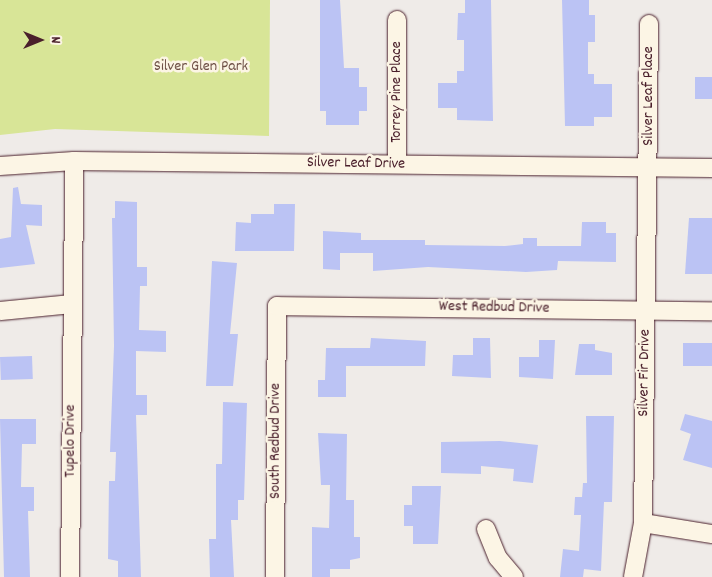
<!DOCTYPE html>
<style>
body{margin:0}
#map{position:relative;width:712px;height:577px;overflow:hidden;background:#efebe8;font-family:Dekko,sans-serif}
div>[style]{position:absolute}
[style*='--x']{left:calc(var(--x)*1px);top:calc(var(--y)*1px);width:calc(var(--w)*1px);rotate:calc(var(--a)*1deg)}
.green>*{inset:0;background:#d8e597}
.building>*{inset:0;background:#bbc3f4;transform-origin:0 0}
.roads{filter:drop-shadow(0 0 1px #4a1f2b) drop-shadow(0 0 1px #4a1f2b)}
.street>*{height:18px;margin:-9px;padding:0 9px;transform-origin:9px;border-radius:9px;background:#fcf5e5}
span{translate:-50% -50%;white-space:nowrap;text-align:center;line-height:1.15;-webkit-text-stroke:5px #fcf5e5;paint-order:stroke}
.park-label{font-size:16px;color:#6e5046}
.street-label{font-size:16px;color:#4a1f2b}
.north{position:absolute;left:15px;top:15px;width:50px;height:50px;-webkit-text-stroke:4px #fcf5e5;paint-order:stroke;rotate:90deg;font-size:14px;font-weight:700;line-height:20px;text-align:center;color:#4a1f2b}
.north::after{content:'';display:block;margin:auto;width:18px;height:22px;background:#4a1f2b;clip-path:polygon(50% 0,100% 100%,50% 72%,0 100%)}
</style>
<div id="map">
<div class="green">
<i style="clip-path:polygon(0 0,270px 0,269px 136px,55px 129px,0 135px)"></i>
</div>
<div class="building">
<i style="clip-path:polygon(320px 0,340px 0,344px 68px,359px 68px,359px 87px,367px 87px,367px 111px,359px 111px,359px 125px,326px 125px,326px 111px,320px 111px)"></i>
<i style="clip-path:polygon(465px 0,491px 0,493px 121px,457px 120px,457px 108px,438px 108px,438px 83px,457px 83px,457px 71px,464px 71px,464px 40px,457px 40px,458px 13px,465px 13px)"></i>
<i style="clip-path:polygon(562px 0,589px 0,589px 15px,595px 15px,595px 42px,588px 42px,588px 74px,594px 74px,594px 84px,612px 84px,612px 117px,594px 117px,594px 126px,565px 126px)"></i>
<i style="left:695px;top:77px;width:17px;height:22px"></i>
<i style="clip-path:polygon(18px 187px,21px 204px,42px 205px,42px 226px,26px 225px,35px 264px,0 268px,0 239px,11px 237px,13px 188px)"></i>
<i style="clip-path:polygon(115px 201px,137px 202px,137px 267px,147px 267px,147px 286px,140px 286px,139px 330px,166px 331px,166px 352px,136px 351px,136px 395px,147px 395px,147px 415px,136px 415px,141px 577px,118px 577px,118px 561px,108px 559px,109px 481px,115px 481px,116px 452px,110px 452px,114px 346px,112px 218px,115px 218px)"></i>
<i style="clip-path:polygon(274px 204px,295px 204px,294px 251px,235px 251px,236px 222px,251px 223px,251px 214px,274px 214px)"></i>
<i style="clip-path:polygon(689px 218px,712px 218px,712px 274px,685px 274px)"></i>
<i style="clip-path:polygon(582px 222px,606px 222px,606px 233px,616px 233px,616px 262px,558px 261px,557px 270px,526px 272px,428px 267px,373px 271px,373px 253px,340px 253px,340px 270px,323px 269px,323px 231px,361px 233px,361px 240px,425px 240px,425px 245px,505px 246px,523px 244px,523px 238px,537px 238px,537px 246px,581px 246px)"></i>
<i style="clip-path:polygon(212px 261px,237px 263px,230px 334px,238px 334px,233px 386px,206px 386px)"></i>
<i style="clip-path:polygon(371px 338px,426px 341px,425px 366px,346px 366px,346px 397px,318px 397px,318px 380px,325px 380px,326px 348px,370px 348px)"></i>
<i style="clip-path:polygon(473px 338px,490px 338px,491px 378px,452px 376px,453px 355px,473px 355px)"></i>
<i style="clip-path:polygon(539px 340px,555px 340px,553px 379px,519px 377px,519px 357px,539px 357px)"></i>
<i style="left:683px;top:343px;width:29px;height:23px"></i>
<i style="clip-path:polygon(579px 344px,595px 344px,595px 350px,612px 353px,612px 375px,575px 375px)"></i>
<i style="left:32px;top:356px;width:23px;height:32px;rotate:88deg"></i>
<i style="clip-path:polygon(223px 402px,247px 403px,244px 500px,238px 500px,238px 520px,231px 520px,234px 577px,210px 577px,209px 539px,216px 539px,216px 464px,222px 464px)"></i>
<i style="clip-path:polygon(685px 414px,712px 421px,712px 468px,683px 460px,691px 434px,680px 430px)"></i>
<i style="clip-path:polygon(586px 416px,614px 416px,612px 502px,604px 502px,601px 571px,584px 569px,583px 577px,560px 577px,563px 549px,579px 551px,581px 515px,574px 515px,575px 497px,582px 497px,583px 483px,587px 483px)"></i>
<i style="clip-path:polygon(0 419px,36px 419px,36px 444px,22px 444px,21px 487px,34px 487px,34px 511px,28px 511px,30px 577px,4px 577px)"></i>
<i style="clip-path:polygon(318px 433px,347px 434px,346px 500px,354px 500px,354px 537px,360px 537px,360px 558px,350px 560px,350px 569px,330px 569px,330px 577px,312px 577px,312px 527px,329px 528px,330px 485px,321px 485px)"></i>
<i style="clip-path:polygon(500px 441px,538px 445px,533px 483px,513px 481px,514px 469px,481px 466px,481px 474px,441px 473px,441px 442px)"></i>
<i style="clip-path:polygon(412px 486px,441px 486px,438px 544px,413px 544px,413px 526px,404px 526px,404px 505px,412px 505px)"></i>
</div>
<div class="roads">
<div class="street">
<i style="--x:397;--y:20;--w:144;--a:90"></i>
<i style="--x:0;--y:166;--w:74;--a:-3.9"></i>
<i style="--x:74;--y:161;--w:638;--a:0.63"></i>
<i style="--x:0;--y:311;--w:71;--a:-5.6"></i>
<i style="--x:643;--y:523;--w:70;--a:9.1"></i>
<i style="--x:486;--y:529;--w:31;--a:68"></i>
<i style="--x:498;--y:558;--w:25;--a:50"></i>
<i style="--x:70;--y:577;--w:416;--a:-89.4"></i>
<i style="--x:275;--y:577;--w:271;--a:-89.6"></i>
<i style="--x:277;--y:306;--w:435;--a:0.7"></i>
<i style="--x:633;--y:577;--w:55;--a:-79.5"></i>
<i style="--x:643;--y:523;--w:499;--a:-89.3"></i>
</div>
</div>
<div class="park-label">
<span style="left:201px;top:67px">Silver Glen Park</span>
</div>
<div class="street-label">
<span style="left:397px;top:92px;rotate:-90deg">Torrey Pine Place</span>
<span style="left:649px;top:96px;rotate:-90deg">Silver Leaf Place</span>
<span style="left:356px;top:164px;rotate:1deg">Silver Leaf Drive</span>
<span style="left:494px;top:308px;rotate:1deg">West Redbud Drive</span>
<span style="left:645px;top:373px;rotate:-89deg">Silver Fir Drive</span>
<span style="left:71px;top:441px;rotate:-90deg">Tupelo Drive</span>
<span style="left:276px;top:441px;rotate:-90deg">South Redbud Drive</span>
</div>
<div class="north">N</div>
</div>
